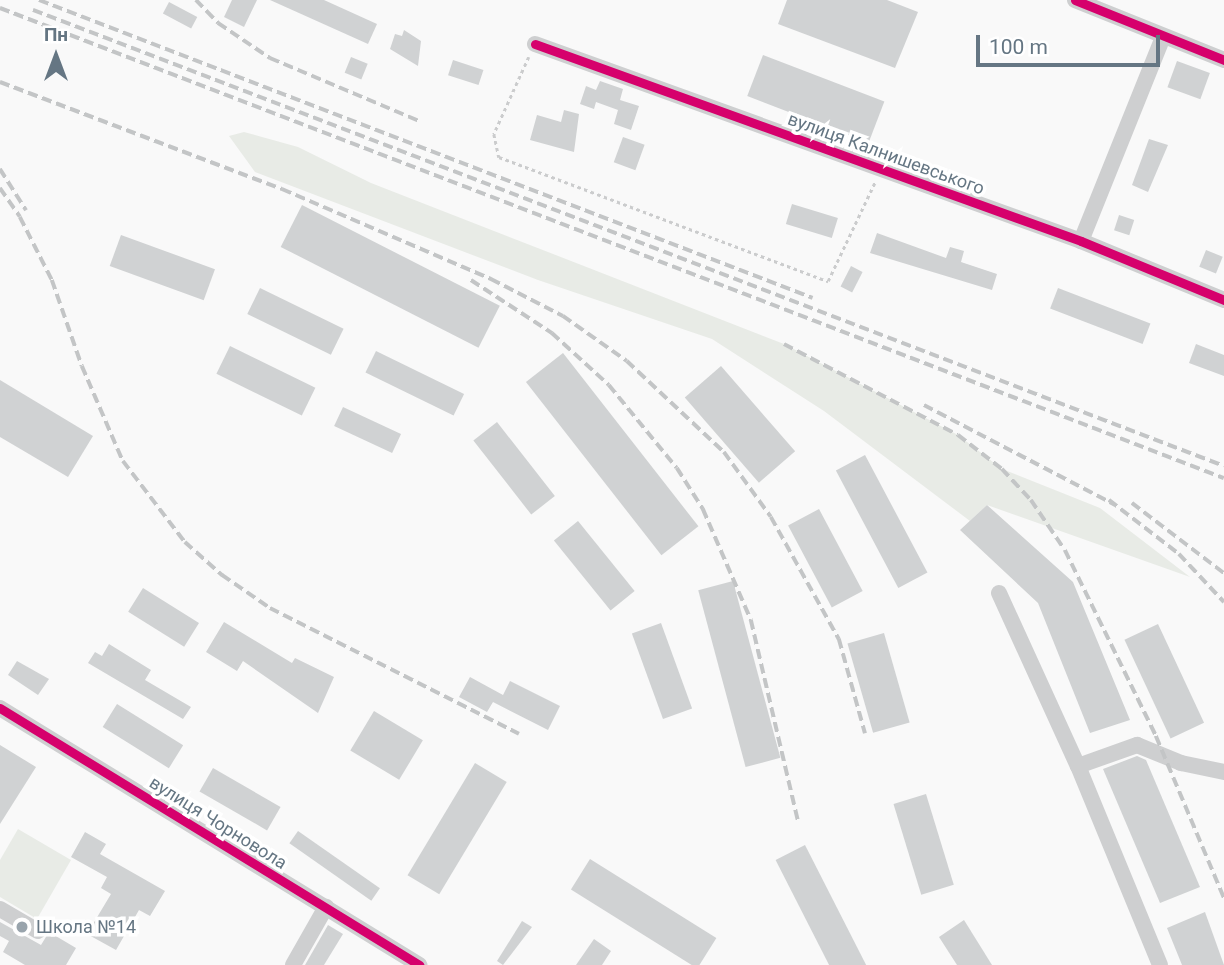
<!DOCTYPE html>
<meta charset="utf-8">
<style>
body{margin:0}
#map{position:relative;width:1224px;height:965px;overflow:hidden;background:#f9f9f9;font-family:Roboto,sans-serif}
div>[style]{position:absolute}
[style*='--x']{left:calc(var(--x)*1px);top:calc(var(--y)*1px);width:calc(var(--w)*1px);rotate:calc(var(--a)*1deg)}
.green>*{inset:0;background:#e8ebe6}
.building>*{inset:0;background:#d0d2d3;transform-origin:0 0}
.path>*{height:2.5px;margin-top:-1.25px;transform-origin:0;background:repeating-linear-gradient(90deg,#cbcccd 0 3.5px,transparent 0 7px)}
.minor>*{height:16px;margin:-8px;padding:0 8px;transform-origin:8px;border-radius:8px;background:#cecfd0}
.rail>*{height:3.5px;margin-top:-1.75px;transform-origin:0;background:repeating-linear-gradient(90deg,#c3c5c6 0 10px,transparent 0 15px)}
.cycleway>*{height:9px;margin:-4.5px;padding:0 4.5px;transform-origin:4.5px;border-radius:4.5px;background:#d6006c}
.dots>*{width:19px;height:19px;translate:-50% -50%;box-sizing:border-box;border:4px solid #fff;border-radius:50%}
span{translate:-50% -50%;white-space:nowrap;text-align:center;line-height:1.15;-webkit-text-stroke:7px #fff;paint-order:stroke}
.street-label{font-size:18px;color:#657683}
.poi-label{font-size:18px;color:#657683}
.left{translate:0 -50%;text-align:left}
.north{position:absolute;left:21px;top:21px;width:70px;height:70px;-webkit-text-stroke:5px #fff;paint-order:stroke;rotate:0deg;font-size:19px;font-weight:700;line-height:28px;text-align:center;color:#657683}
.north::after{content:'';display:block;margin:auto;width:24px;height:32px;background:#657683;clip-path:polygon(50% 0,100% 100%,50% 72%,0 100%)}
.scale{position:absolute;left:976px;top:35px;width:184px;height:32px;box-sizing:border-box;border:4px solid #657683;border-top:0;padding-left:9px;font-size:21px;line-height:24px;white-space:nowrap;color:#657683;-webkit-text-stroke:5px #fff;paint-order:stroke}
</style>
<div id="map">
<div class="green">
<i style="clip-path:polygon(244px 132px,298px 147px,371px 183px,784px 344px,958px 435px,1002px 469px,1100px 508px,1190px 577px,987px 505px,970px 521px,824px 411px,712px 339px,538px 280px,255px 172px,229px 136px)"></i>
<i style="clip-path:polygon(18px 829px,71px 860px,37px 919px,0 897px,0 860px)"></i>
</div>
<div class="building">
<i style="clip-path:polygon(232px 0,257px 0,244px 27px,224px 17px)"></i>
<i style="clip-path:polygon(270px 0,324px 0,377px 24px,368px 44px)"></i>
<i style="clip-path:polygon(787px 0,887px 0,918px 12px,895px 68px,778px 24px)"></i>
<i style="left:169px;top:2px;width:32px;height:13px;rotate:28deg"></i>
<i style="clip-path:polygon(404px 30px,421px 41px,418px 66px,390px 49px,395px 34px,402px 36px)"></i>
<i style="left:763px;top:55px;width:130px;height:44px;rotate:21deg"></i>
<i style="left:351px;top:57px;width:18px;height:17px;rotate:22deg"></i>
<i style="left:453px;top:60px;width:32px;height:16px;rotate:18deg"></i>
<i style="left:1177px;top:61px;width:35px;height:28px;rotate:20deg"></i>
<i style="clip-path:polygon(600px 81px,623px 89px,620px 100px,639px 106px,631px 130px,614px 124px,618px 110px,596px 102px,594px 109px,580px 104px,586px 86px,596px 90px)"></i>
<i style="clip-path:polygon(564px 110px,579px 114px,574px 152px,530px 140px,537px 115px,561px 122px)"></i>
<i style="left:623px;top:137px;width:23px;height:27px;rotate:20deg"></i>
<i style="clip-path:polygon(1149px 139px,1168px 145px,1148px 192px,1132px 185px)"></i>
<i style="left:792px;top:204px;width:48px;height:21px;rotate:17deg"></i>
<i style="left:302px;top:205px;width:222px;height:47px;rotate:27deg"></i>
<i style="left:1119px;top:215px;width:16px;height:16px;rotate:18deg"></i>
<i style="clip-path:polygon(877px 233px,946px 258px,950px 247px,964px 251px,961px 262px,997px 274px,992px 290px,870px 253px)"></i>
<i style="left:121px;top:235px;width:100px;height:33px;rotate:20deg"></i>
<i style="left:1206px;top:250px;width:18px;height:18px;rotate:22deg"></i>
<i style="left:851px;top:266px;width:13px;height:23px;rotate:27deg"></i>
<i style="left:260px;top:288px;width:93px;height:29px;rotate:26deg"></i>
<i style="left:1058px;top:288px;width:99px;height:22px;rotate:21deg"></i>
<i style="clip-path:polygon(1196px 344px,1224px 355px,1224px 376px,1189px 363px)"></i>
<i style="left:230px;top:346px;width:95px;height:31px;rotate:26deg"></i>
<i style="left:376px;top:351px;width:98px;height:24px;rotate:26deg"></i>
<i style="left:563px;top:353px;width:220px;height:47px;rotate:52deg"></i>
<i style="left:721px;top:366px;width:113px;height:48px;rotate:49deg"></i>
<i style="clip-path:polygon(0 380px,93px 436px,68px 477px,0 437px)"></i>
<i style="left:343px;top:407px;width:64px;height:21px;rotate:25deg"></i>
<i style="left:497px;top:422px;width:94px;height:30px;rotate:52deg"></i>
<i style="left:865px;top:455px;width:133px;height:33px;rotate:62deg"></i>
<i style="clip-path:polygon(987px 505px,1073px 582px,1130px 720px,1090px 733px,1038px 603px,960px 530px)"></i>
<i style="left:819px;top:509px;width:93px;height:35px;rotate:62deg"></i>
<i style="left:578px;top:521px;width:90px;height:31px;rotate:51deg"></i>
<i style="left:733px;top:581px;width:183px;height:36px;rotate:75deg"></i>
<i style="left:143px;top:588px;width:66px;height:28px;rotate:32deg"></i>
<i style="clip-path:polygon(224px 622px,292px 663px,295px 658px,334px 677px,318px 713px,243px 661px,237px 671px,206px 652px)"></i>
<i style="left:661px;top:623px;width:91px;height:31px;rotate:70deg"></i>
<i style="left:1158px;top:624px;width:109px;height:37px;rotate:65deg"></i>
<i style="left:884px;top:633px;width:93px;height:38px;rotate:74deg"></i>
<i style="clip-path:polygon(109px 644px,151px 670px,145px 680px,191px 707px,183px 719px,88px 663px,95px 652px,102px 656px)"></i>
<i style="clip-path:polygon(17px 661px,49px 679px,38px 695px,8px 675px)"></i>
<i style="clip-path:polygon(470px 677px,503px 695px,510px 681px,560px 706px,548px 730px,493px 702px,487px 712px,459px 697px)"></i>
<i style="left:117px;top:704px;width:78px;height:27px;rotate:32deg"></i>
<i style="left:374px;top:711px;width:57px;height:46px;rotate:31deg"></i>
<i style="clip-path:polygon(0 745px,36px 767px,0 824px)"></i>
<i style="clip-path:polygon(1137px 756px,1146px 760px,1200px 887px,1160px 903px,1103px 769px)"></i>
<i style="left:475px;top:763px;width:37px;height:131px;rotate:31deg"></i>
<i style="left:213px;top:768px;width:78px;height:27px;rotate:30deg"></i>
<i style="left:926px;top:794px;width:95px;height:34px;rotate:73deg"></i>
<i style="left:298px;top:831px;width:100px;height:15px;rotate:35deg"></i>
<i style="clip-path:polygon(85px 832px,106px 844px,100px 854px,165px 891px,150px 916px,139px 910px,116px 950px,87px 934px,111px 894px,101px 888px,107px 877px,71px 857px)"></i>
<i style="left:805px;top:845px;width:135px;height:33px;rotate:63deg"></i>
<i style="left:590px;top:859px;width:149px;height:36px;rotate:32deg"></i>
<i style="clip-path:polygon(1205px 912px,1224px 965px,1182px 965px,1167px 928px)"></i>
<i style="clip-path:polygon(964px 920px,992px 965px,957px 965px,939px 937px)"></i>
<i style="clip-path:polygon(522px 921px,532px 927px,503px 965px,497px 961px)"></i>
<i style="clip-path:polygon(0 922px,41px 945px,49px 932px,76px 948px,66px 965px,25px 965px,3px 952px,9px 941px,0 936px)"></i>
<i style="clip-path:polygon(328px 925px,343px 934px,324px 965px,305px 965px)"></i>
<i style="clip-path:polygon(594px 939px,611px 951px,602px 965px,576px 965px)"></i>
</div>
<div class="path">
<i style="--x:529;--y:57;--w:85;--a:114.4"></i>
<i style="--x:494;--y:134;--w:24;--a:78"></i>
<i style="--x:499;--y:157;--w:352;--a:20.7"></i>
<i style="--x:828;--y:281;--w:110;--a:-64.6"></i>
</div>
<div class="minor">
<i style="--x:1075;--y:0;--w:161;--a:21.9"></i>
<i style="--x:535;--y:44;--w:580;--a:19.84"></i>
<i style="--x:1081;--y:241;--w:155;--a:22.4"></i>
<i style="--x:1081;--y:241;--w:220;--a:-68.1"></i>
<i style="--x:999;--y:593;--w:190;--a:65.5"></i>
<i style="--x:1078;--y:766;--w:215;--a:67.6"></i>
<i style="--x:0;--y:708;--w:492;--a:31.5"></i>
<i style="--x:1078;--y:766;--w:63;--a:-19.6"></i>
<i style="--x:1137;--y:745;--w:48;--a:22.2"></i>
<i style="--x:1181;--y:763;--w:44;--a:11.8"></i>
<i style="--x:0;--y:909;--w:44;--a:30.1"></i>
<i style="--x:293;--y:965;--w:67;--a:-60.4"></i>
</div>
<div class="rail">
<i style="--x:39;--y:0;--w:829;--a:21.06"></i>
<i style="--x:196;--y:0;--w:32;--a:46"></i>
<i style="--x:218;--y:23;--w:63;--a:33.9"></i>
<i style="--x:270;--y:58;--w:162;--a:22.9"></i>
<i style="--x:0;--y:8;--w:1311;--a:21.01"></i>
<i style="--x:33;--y:10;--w:1275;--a:20.95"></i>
<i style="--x:0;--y:82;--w:302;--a:20.8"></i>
<i style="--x:282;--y:189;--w:228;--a:23.3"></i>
<i style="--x:491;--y:279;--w:81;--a:27.2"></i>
<i style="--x:563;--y:316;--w:78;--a:35.1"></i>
<i style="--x:627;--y:361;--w:133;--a:43.2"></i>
<i style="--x:724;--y:452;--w:80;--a:54.1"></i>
<i style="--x:771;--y:517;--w:140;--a:60.9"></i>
<i style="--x:839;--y:639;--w:98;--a:74.5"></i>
<i style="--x:0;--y:169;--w:49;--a:57.6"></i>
<i style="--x:0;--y:188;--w:35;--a:55"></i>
<i style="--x:20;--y:217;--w:71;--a:63.1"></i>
<i style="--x:52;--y:280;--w:91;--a:70.8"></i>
<i style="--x:82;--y:366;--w:103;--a:66.7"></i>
<i style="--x:123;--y:461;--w:102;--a:52.6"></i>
<i style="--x:185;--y:542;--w:50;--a:41.7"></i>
<i style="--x:222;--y:575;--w:58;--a:34.5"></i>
<i style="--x:270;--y:608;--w:279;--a:26.8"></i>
<i style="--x:471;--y:280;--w:97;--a:33.2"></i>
<i style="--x:552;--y:333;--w:77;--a:42.4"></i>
<i style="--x:609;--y:385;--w:107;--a:50.7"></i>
<i style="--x:677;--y:468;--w:49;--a:57.6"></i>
<i style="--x:703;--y:509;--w:121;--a:66.6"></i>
<i style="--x:751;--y:620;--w:206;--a:76.8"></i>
<i style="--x:784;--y:344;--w:196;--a:27.6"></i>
<i style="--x:958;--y:435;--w:56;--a:37.7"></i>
<i style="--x:1002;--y:469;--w:42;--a:46.9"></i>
<i style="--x:1031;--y:500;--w:60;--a:55.8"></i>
<i style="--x:1065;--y:550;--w:207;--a:63.9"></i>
<i style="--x:1156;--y:736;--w:176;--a:67.2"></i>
<i style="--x:924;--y:405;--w:216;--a:27.6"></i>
<i style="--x:1109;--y:500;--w:88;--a:37.6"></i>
<i style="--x:1179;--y:554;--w:66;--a:46.8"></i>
<i style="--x:1132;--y:503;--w:116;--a:37.3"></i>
</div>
<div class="cycleway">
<i style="--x:1075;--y:0;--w:161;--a:21.9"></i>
<i style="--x:535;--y:44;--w:580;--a:19.84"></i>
<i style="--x:1081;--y:241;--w:155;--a:22.4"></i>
<i style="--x:0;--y:708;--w:492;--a:31.5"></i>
</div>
<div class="dots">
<i style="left:22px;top:927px;background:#99a4ac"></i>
</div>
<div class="street-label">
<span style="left:886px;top:154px;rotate:20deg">вулиця Калнишевського</span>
<span style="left:218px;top:823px;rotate:32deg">вулиця Чорновола</span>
</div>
<div class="poi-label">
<span class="left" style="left:36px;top:927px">Школа №14</span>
</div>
<div class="north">Пн</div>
<div class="scale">100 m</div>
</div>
